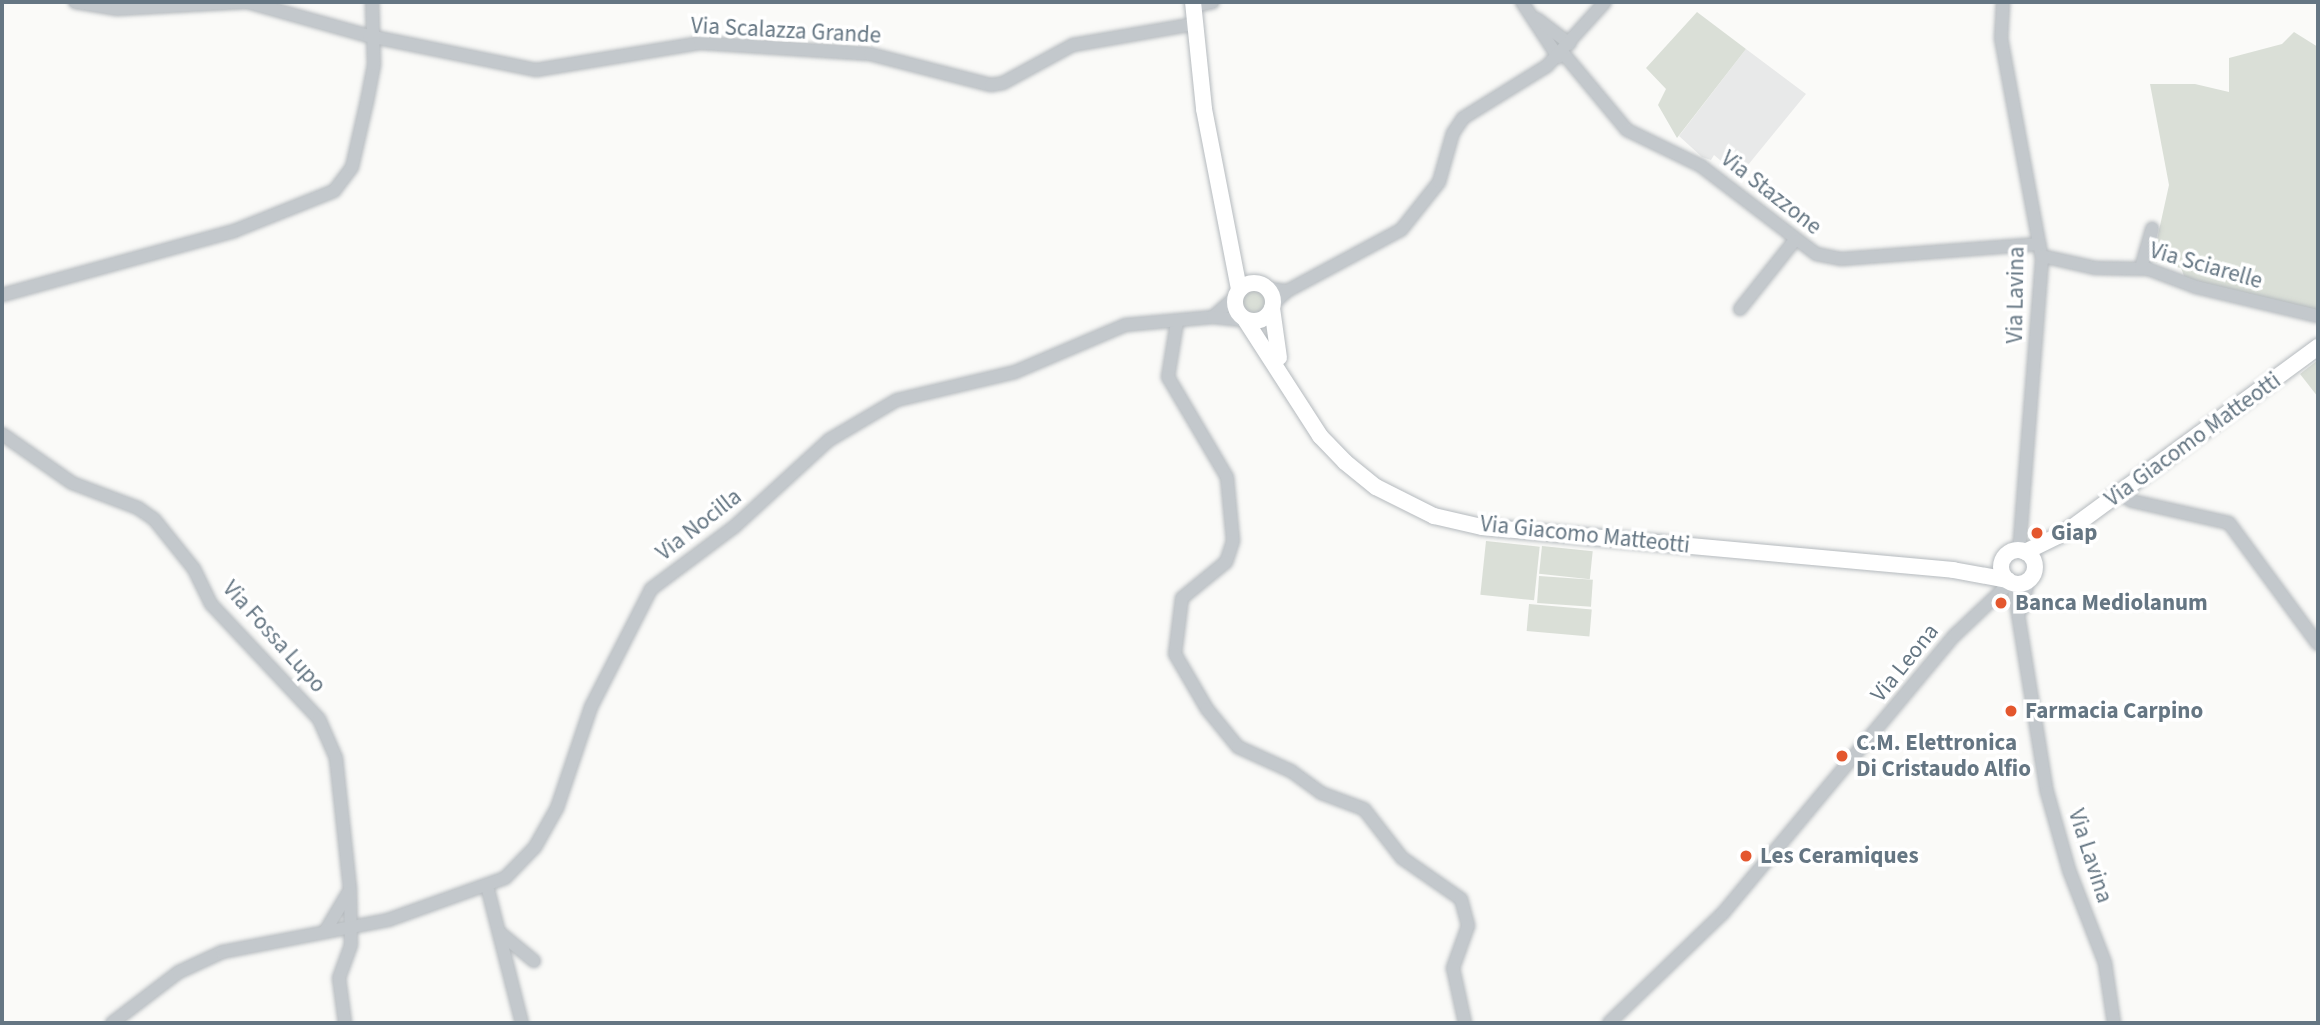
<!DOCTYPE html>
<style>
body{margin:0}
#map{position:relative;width:2320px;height:1025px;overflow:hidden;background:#fafaf8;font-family:"Source Sans 3",sans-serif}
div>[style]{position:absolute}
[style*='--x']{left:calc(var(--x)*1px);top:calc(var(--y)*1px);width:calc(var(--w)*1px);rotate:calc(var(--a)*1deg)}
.built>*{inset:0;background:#e8e9e9}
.green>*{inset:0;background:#dadfd7;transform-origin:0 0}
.round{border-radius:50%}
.roads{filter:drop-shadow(0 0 2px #b5babe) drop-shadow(0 0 2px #b5babe)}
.minor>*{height:12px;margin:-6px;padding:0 6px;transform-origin:6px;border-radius:6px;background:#c3c8cc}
.major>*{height:16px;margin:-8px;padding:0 8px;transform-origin:8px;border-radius:8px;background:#fff}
.major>.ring{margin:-8px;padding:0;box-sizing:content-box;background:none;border:16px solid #fff;border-radius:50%}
.dots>*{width:19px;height:19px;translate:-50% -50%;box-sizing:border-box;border:4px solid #fff;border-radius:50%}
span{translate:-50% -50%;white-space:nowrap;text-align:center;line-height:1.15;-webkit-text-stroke:7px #fff;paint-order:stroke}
.street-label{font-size:23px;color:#657683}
.poi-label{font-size:23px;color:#657683;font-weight:700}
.left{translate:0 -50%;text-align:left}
.frame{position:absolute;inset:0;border:4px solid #657683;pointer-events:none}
</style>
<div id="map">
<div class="built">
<i style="clip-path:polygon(1746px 49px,1806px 94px,1739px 176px,1714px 155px,1711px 160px,1702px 157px,1679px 136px)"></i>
</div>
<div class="green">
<i style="clip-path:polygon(1697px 12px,1746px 49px,1677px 138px,1658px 105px,1666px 89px,1646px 68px)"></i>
<i style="clip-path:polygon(2294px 32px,2318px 47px,2318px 311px,2186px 281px,2181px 268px,2152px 262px,2169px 185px,2150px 84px,2195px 84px,2229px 92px,2229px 58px,2282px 44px)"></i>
<i class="round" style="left:1240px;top:289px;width:26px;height:26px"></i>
<i style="clip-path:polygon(2318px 360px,2318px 397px,2300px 374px)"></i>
<i style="left:1486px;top:541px;width:54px;height:54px;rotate:6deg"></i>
<i style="left:1542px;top:546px;width:51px;height:28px;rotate:6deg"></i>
<i style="left:1539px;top:576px;width:54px;height:27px;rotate:4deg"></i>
<i style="left:1529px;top:604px;width:63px;height:27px;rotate:5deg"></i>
</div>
<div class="roads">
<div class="minor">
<i style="--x:75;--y:2;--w:43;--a:9.5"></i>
<i style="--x:117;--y:9;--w:130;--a:-3.1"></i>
<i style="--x:247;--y:2;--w:127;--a:15.6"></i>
<i style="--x:369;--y:36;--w:170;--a:11.5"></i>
<i style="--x:536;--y:70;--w:166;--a:-9.3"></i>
<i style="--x:700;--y:43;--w:170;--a:3.7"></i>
<i style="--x:870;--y:54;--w:125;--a:14.4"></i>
<i style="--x:991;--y:85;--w:12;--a:-9"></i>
<i style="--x:1003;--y:83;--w:80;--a:-28.5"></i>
<i style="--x:1073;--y:45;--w:124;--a:-9.8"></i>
<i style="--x:1522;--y:2;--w:66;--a:56.8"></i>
<i style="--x:2003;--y:2;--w:36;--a:93"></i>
<i style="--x:2001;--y:38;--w:226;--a:79.5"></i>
<i style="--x:2042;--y:260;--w:291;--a:94.5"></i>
<i style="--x:1193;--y:6;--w:20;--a:-11"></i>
<i style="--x:1537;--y:19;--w:41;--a:37.1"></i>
<i style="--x:1563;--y:53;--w:100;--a:50.3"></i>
<i style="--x:1627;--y:130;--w:82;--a:25.9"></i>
<i style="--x:1701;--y:166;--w:145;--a:37.4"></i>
<i style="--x:1816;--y:254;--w:25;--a:11"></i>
<i style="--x:1841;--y:259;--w:199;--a:-4.3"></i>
<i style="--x:2042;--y:256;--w:54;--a:12.8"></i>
<i style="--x:2095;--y:268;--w:53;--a:1.1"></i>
<i style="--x:2148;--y:269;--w:51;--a:20.6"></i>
<i style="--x:2196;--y:287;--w:125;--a:13.4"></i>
<i style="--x:2141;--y:268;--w:41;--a:-74.2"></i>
<i style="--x:1267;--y:288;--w:20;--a:9"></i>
<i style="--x:2;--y:295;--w:241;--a:-15.4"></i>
<i style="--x:234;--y:231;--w:108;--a:-21.8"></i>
<i style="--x:334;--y:191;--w:30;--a:-53"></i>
<i style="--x:352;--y:167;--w:68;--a:-77.2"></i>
<i style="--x:367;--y:101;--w:38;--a:-79"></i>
<i style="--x:374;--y:64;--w:62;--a:-91.8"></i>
<i style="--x:1273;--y:304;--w:19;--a:-43"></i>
<i style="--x:1287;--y:291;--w:129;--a:-28.2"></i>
<i style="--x:1401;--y:230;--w:61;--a:-51.6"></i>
<i style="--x:1439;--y:182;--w:51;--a:-74.1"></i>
<i style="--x:1453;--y:133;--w:18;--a:-56"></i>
<i style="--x:1463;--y:118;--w:99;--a:-31.8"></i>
<i style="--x:1547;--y:66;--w:86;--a:-47.8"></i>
<i style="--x:1740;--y:309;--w:87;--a:-51.5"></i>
<i style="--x:1213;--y:317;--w:30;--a:-42"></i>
<i style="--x:1177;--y:322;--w:56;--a:99.3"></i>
<i style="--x:1168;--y:377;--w:116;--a:59.5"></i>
<i style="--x:1227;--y:477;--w:64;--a:84.6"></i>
<i style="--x:1233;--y:541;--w:22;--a:108"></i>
<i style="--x:1226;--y:562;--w:57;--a:140.7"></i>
<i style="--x:1182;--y:598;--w:56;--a:97.1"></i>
<i style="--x:1175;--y:654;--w:64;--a:59.8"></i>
<i style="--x:1207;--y:709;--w:49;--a:50.8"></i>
<i style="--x:1238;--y:747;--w:58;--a:24.4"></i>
<i style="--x:1291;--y:771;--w:37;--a:36"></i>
<i style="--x:1321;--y:793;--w:46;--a:20.4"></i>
<i style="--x:1364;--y:809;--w:62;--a:52.2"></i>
<i style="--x:1402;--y:858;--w:72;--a:34.8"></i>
<i style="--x:1461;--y:899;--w:28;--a:75"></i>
<i style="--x:1468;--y:926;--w:45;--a:109.7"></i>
<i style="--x:1453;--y:968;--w:56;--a:77.7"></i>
<i style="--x:2;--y:434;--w:85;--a:35"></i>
<i style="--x:72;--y:483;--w:71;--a:20.7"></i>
<i style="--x:138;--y:508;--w:19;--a:35"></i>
<i style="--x:154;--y:519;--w:64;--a:51.3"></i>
<i style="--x:194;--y:569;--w:39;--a:64"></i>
<i style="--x:211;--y:604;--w:158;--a:46.8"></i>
<i style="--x:319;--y:719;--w:43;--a:66.4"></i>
<i style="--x:336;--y:758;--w:133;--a:83.9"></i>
<i style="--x:350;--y:890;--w:55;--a:89"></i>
<i style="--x:351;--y:945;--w:35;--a:110"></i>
<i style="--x:339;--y:978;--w:45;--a:82.4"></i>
<i style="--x:2120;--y:494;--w:14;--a:30"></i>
<i style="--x:2132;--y:501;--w:99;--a:12.8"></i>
<i style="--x:2229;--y:523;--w:150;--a:53.7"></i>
<i style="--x:2013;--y:583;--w:212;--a:80.8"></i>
<i style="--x:2047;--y:792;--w:81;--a:74.2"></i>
<i style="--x:2069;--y:870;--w:100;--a:68.8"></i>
<i style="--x:2105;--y:963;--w:61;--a:81.5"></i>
<i style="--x:2022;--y:609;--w:30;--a:-78"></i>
<i style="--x:487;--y:886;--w:141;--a:75.7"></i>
<i style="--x:326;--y:930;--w:43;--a:-59.3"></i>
<i style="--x:500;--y:933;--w:44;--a:39.5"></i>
<i style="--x:112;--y:1023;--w:84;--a:-37.3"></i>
<i style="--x:179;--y:972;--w:47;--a:-24.9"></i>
<i style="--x:222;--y:952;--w:169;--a:-10.9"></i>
<i style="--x:388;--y:920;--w:124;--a:-19.7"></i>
<i style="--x:505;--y:878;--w:43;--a:-45.9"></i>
<i style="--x:535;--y:847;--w:45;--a:-60.6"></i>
<i style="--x:557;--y:808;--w:107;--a:-71.4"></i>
<i style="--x:591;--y:707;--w:132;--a:-63"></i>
<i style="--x:651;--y:589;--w:104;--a:-36.8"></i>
<i style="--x:734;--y:527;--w:129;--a:-42.5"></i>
<i style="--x:829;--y:440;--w:79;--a:-30.5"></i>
<i style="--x:897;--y:400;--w:121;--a:-13.3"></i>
<i style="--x:1015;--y:372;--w:120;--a:-23.1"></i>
<i style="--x:1125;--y:325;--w:88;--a:-5.2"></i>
<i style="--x:1213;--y:317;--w:31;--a:6"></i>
<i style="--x:1609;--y:1023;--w:158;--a:-44"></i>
<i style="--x:1723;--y:913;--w:362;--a:-50.2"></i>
<i style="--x:1955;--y:635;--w:77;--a:-43.4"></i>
</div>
<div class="major">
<i style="--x:1193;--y:2;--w:108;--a:84.1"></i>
<i style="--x:1204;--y:109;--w:183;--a:79"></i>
<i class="ring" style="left:1235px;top:283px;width:22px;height:22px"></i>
<i style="--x:1272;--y:308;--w:50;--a:82"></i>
<i style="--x:1246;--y:321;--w:137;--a:57.2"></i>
<i style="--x:1320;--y:436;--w:36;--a:46"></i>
<i style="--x:1345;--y:462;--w:40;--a:39"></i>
<i style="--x:1376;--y:487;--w:65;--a:26.6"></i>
<i style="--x:1434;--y:516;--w:49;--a:12.9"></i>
<i style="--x:1482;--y:527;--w:473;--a:5.2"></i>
<i style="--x:1953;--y:570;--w:56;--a:10.3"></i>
<i class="ring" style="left:2001px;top:550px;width:18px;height:18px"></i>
<i style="--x:2025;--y:552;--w:46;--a:-26"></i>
<i style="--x:2066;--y:532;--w:313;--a:-36.3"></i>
</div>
</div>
<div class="dots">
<i style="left:2037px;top:533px;background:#e4572e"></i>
<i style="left:2001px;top:603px;background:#e4572e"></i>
<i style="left:2011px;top:711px;background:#e4572e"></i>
<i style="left:1842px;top:756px;background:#e4572e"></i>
<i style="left:1746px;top:856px;background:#e4572e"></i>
</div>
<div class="street-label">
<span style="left:786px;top:31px;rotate:3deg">Via Scalazza Grande</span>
<span style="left:1771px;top:193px;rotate:38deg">Via Stazzone</span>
<span style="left:2206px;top:266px;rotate:16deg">Via Sciarelle</span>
<span style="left:2016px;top:295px;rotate:-89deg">Via Lavina</span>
<span style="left:2193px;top:440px;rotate:-36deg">Via Giacomo Matteotti</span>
<span style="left:699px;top:525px;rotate:-38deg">Via Nocilla</span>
<span style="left:1585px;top:535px;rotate:6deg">Via Giacomo Matteotti</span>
<span style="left:274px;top:637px;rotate:48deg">Via Fossa Lupo</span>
<span style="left:1905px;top:663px;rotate:-51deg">Via Leona</span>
<span style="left:2090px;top:856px;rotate:72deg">Via Lavina</span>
</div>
<div class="poi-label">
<span class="left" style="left:2051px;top:533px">Giap</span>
<span class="left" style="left:2015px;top:603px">Banca Mediolanum</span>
<span class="left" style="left:2025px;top:711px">Farmacia Carpino</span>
<span class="left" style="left:1856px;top:756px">C.M. Elettronica<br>Di Cristaudo Alfio</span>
<span class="left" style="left:1760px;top:856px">Les Ceramiques</span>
</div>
<div class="frame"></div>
</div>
